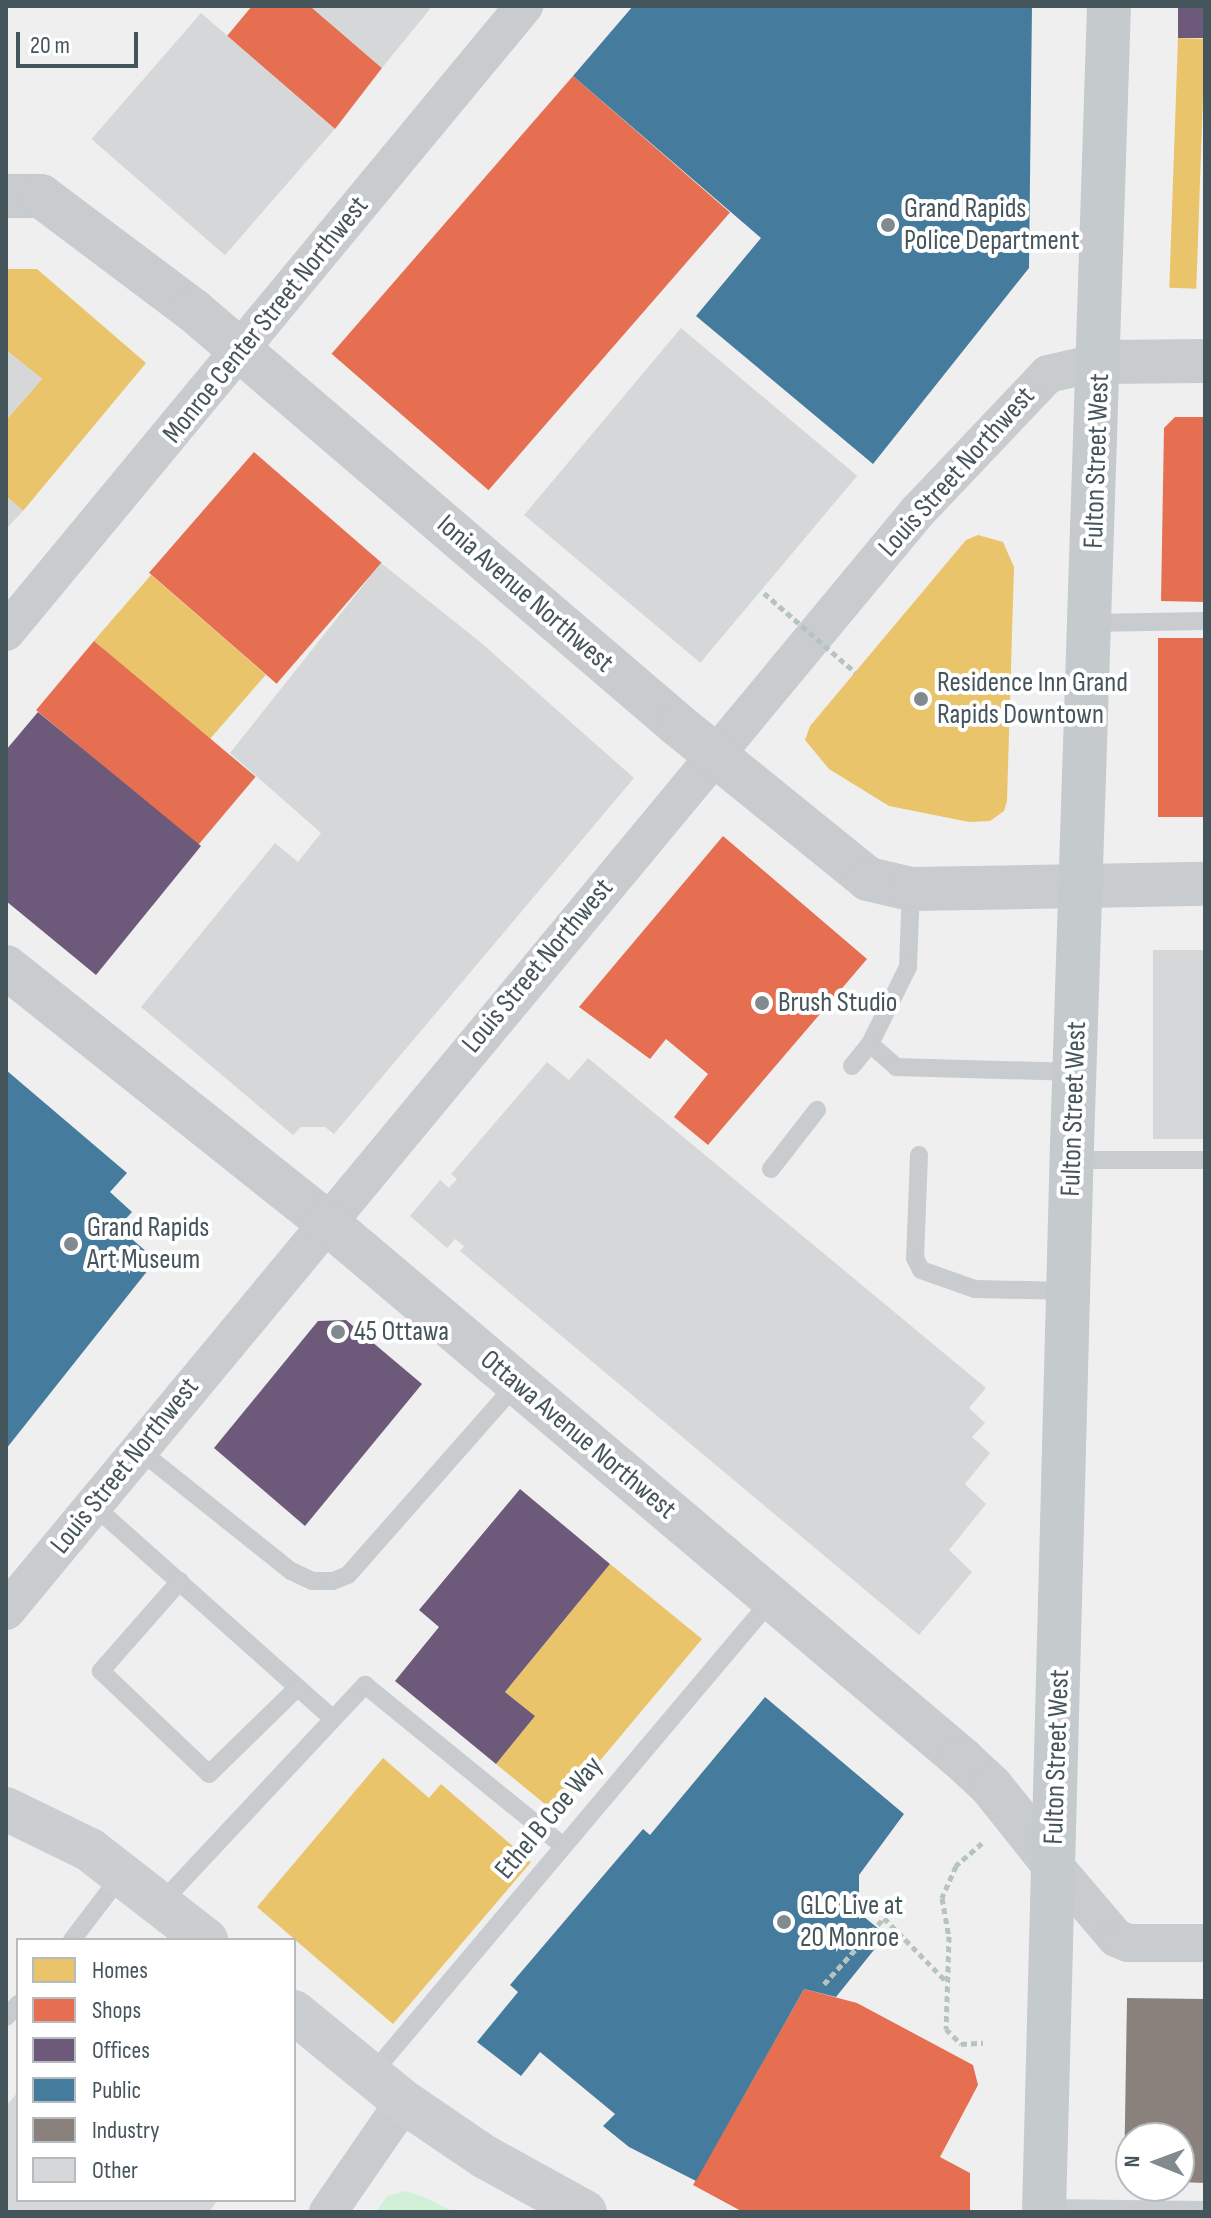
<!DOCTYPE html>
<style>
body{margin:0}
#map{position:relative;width:1211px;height:2218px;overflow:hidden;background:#f0efef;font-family:"Sofia Sans Condensed",sans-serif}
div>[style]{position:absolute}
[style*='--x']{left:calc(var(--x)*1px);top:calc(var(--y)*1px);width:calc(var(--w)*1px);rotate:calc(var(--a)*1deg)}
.green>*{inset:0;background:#d2f0d8}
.homes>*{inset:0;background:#e9c46a;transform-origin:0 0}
.shops>*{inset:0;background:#e76f51;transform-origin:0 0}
.offices>*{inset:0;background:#6d597a;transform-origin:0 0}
.public>*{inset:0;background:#457b9d}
.industry>*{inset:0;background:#8a817c}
.building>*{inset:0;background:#d5d7d8;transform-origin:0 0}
.path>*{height:5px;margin-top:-2.5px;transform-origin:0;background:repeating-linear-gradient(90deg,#b6c4be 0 6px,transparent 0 10px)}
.service>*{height:18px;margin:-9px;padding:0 9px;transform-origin:9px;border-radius:9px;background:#c8ccce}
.minor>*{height:38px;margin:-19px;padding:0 19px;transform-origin:19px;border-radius:19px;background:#c8ccce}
.tertiary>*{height:44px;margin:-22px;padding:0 22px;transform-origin:22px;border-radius:22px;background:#c8ccce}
.secondary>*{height:44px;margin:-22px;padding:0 22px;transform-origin:22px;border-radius:22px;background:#caced0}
.primary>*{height:44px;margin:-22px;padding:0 22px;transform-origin:22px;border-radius:22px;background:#c5cacc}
.path-bridge>*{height:5px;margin-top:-2.5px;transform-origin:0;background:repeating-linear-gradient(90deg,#b6c4be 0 6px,transparent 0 10px)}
.dots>*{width:22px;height:22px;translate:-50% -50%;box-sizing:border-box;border:4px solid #fff;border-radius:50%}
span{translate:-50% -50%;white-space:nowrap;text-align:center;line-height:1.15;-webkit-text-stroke:8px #fff;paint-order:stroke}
.poi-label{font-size:28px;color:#45555c}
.left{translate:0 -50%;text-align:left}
.street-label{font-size:28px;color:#45555c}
.frame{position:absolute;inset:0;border:8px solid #45555c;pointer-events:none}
.legend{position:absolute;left:16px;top:1938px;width:280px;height:264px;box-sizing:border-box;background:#fff;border:2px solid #b5bbbe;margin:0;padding:10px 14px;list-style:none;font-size:24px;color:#45555c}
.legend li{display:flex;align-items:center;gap:16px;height:40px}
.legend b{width:40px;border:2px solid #b5bbbe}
.north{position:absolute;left:1115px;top:2122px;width:80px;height:80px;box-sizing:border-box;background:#fff;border:2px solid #b5bbbe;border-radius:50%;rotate:271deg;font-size:22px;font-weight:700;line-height:32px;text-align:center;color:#45555c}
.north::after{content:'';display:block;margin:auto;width:28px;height:36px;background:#818b8f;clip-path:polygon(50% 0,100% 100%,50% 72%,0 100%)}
.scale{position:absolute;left:16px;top:32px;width:122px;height:36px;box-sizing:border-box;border:4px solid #45555c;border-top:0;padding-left:10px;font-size:24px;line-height:28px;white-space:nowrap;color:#45555c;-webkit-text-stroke:6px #fff;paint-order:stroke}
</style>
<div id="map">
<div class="green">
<i style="clip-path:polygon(405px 2191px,424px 2197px,454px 2212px,376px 2212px,387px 2196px)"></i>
</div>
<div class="homes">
<i style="left:1178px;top:38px;width:27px;height:250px;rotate:2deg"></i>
<i style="clip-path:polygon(6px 269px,37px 269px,146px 363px,23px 511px,6px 496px,6px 420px,42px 379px,6px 350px)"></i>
<i style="clip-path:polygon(978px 535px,1003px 542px,1014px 567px,1007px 801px,1004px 811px,990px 821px,969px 822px,889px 806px,829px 769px,805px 740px,810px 726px,966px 540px)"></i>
<i style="left:151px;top:575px;width:152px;height:87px;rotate:41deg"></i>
<i style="clip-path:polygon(610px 1564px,702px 1639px,556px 1813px,496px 1764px,535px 1716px,505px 1692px)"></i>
<i style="clip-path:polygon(383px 1758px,429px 1798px,441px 1784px,531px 1862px,393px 2024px,257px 1907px)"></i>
</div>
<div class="shops">
<i style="clip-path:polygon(252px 6px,310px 6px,382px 68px,335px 129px,227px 36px)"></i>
<i style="left:573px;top:76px;width:208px;height:368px;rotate:41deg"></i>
<i style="clip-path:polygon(1175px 417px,1205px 417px,1205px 602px,1161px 601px,1164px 428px)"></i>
<i style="left:254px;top:452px;width:169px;height:160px;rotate:41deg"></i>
<i style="left:1158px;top:638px;width:47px;height:179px"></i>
<i style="left:94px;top:641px;width:211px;height:90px;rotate:40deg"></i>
<i style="clip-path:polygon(723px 836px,867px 959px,708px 1145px,674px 1117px,708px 1074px,666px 1039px,650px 1059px,579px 1007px)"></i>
<i style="clip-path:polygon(804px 1989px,857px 2003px,973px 2065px,978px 2085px,940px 2157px,970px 2173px,970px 2212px,743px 2212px,693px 2185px)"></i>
</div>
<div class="offices">
<i style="left:1178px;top:6px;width:27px;height:32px"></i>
<i style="clip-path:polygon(38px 712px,201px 846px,96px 975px,6px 901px,6px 750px)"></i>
<i style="clip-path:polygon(346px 1320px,422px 1384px,305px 1526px,214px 1448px,318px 1321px)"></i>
<i style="clip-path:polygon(520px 1489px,610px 1564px,505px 1692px,535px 1716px,496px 1764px,395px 1681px,439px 1627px,419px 1610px)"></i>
</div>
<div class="public">
<i style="clip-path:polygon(633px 6px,1032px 6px,1029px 268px,873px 464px,696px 316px,761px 238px,573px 76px)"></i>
<i style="clip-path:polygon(6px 1070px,127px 1173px,110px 1192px,132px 1212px,118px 1227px,156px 1260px,6px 1449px)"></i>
<i style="clip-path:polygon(765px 1697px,904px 1814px,859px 1875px,859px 1919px,863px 1916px,886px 1935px,836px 1997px,804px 1989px,696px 2181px,629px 2147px,603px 2126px,615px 2114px,540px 2052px,521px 2076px,477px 2042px,518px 1992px,510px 1985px,643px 1829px,650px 1835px)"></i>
</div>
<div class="industry">
<i style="clip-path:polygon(1127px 1998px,1205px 1999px,1205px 2183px,1179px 2182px,1179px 2138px,1131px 2138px,1131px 2182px,1124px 2182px)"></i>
</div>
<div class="building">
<i style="clip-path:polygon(310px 6px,426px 6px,430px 9px,382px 68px)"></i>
<i style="left:201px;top:13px;width:177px;height:167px;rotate:41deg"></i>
<i style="left:681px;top:328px;width:230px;height:244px;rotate:40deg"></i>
<i style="clip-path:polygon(6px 350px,42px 379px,6px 420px)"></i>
<i style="clip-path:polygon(6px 496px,23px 511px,6px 529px)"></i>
<i style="clip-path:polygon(381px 563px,479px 641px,634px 778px,334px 1134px,325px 1127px,301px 1127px,293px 1135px,141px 1007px,275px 843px,298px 862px,321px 833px,230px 753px)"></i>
<i style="left:1153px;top:950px;width:52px;height:189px"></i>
<i style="clip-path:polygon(588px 1058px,986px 1388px,969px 1408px,985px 1423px,972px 1437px,990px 1453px,965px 1484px,986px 1504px,949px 1550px,972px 1572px,919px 1635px,460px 1251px,464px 1246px,455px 1239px,447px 1248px,410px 1216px,440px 1180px,449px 1188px,457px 1179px,451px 1174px,547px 1062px,569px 1080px)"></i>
<i style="clip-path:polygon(18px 2092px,18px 2200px,218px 2200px,209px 2212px,6px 2212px,6px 2106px)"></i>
</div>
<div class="path">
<i style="--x:982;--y:1843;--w:35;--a:139"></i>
<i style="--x:956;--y:1866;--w:35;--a:114"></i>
<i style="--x:942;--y:1898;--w:39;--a:80"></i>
<i style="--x:949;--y:1936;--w:93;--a:91.8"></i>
<i style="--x:946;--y:2029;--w:21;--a:45"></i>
<i style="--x:961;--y:2044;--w:22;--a:-3"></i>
<i style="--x:824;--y:1984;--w:89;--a:-47.7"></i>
<i style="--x:884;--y:1918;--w:87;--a:45.5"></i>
</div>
<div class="service">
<i style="--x:1092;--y:623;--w:113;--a:-1"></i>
<i style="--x:911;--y:889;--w:78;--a:92.2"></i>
<i style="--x:908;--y:967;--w:86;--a:116.3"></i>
<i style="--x:870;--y:1044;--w:35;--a:41"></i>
<i style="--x:896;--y:1067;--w:179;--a:1.6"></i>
<i style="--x:852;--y:1066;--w:28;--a:-51"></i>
<i style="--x:919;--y:1155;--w:103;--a:92.2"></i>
<i style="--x:915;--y:1258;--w:13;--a:63"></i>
<i style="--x:921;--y:1270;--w:57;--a:19.4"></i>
<i style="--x:975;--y:1289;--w:93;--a:1.2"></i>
<i style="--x:1072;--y:1160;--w:133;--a:0"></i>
<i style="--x:771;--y:1169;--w:75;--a:-52.1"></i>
<i style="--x:138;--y:1449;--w:196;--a:38.6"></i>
<i style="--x:291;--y:1571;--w:23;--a:25"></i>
<i style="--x:312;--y:1581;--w:21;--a:0"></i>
<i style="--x:333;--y:1581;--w:16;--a:-22"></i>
<i style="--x:348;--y:1575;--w:256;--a:-48.6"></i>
<i style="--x:93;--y:1505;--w:319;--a:41.7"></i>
<i style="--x:180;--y:1581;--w:120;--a:131.3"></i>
<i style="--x:101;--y:1671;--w:149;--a:43.6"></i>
<i style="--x:209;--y:1774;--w:123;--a:-44.3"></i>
<i style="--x:161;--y:1903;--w:299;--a:-46.9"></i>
<i style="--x:365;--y:1685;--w:255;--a:39.1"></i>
<i style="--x:72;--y:1940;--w:84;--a:-52.7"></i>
<i style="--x:6;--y:2017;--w:18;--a:-47"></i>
<i style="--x:371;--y:2075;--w:622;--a:-49.89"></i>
<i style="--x:1044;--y:2208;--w:161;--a:0.7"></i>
</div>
<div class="minor">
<i style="--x:6;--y:632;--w:813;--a:-50.39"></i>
<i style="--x:6;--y:1611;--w:1429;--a:-50.34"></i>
<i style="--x:918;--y:511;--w:189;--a:-46.5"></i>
<i style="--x:1048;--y:374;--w:54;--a:-12.8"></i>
<i style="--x:1053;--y:1864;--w:97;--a:49.6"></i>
<i style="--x:1116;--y:1938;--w:13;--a:23"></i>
<i style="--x:1128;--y:1943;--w:77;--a:0"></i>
<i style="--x:328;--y:2212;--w:134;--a:-55.4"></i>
</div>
<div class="tertiary">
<i style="--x:6;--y:196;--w:35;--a:0"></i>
<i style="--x:41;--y:196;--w:190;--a:36.9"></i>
<i style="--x:193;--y:310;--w:638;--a:40.55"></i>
<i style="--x:678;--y:725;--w:245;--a:39"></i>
<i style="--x:868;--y:879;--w:44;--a:13.1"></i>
<i style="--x:911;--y:889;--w:294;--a:-1"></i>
<i style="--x:1101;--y:362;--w:104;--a:-0.6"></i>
<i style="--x:6;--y:967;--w:408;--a:38.5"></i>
<i style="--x:325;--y:1221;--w:834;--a:40.18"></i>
<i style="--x:962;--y:1759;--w:40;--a:43"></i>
<i style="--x:991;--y:1786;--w:100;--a:51.5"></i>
</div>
<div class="secondary">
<i style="--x:6;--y:1809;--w:93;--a:26"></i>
<i style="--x:90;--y:1850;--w:147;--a:37.8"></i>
<i style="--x:294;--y:2012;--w:142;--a:39.3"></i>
<i style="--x:404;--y:2102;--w:98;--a:34.2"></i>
<i style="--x:485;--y:2157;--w:114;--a:28.8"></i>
</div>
<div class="primary">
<i style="--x:1044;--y:2212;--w:1067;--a:-88.5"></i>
<i style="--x:1072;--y:1145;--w:1140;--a:-88.14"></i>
</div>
<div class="path-bridge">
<i style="--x:764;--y:593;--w:121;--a:41"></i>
</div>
<div class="dots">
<i style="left:888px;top:225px;background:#818b8f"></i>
<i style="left:921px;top:699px;background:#818b8f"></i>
<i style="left:762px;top:1003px;background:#818b8f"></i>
<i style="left:71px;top:1244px;background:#818b8f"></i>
<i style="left:338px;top:1332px;background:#818b8f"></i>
<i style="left:784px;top:1922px;background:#818b8f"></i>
</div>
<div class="poi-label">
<span class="left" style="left:904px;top:225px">Grand Rapids<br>Police Department</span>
<span class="left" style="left:937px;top:699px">Residence Inn Grand<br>Rapids Downtown</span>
<span class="left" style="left:778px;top:1003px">Brush Studio</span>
<span class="left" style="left:87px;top:1244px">Grand Rapids<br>Art Museum</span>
<span class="left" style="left:354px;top:1332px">45 Ottawa</span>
<span class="left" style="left:800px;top:1922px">GLC Live at<br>20 Monroe</span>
</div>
<div class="street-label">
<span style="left:266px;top:320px;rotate:-51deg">Monroe Center Street Northwest</span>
<span style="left:1097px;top:461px;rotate:-88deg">Fulton Street West</span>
<span style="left:957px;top:472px;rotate:-48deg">Louis Street Northwest</span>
<span style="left:525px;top:594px;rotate:41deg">Ionia Avenue Northwest</span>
<span style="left:538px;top:966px;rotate:-50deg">Louis Street Northwest</span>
<span style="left:1074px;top:1109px;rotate:-88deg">Fulton Street West</span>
<span style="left:578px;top:1435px;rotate:40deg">Ottawa Avenue Northwest</span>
<span style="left:125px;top:1466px;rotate:-51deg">Louis Street Northwest</span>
<span style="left:1057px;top:1757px;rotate:-88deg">Fulton Street West</span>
<span style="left:549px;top:1818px;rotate:-50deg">Ethel B Coe Way</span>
</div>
<div class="frame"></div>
<ul class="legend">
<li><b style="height:22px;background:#e9c46a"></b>Homes</li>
<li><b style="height:22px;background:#e76f51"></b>Shops</li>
<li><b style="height:22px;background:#6d597a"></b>Offices</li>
<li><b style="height:22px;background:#457b9d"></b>Public</li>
<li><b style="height:22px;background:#8a817c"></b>Industry</li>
<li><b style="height:22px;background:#d5d7d8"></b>Other</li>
</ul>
<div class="north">N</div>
<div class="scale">20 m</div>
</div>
